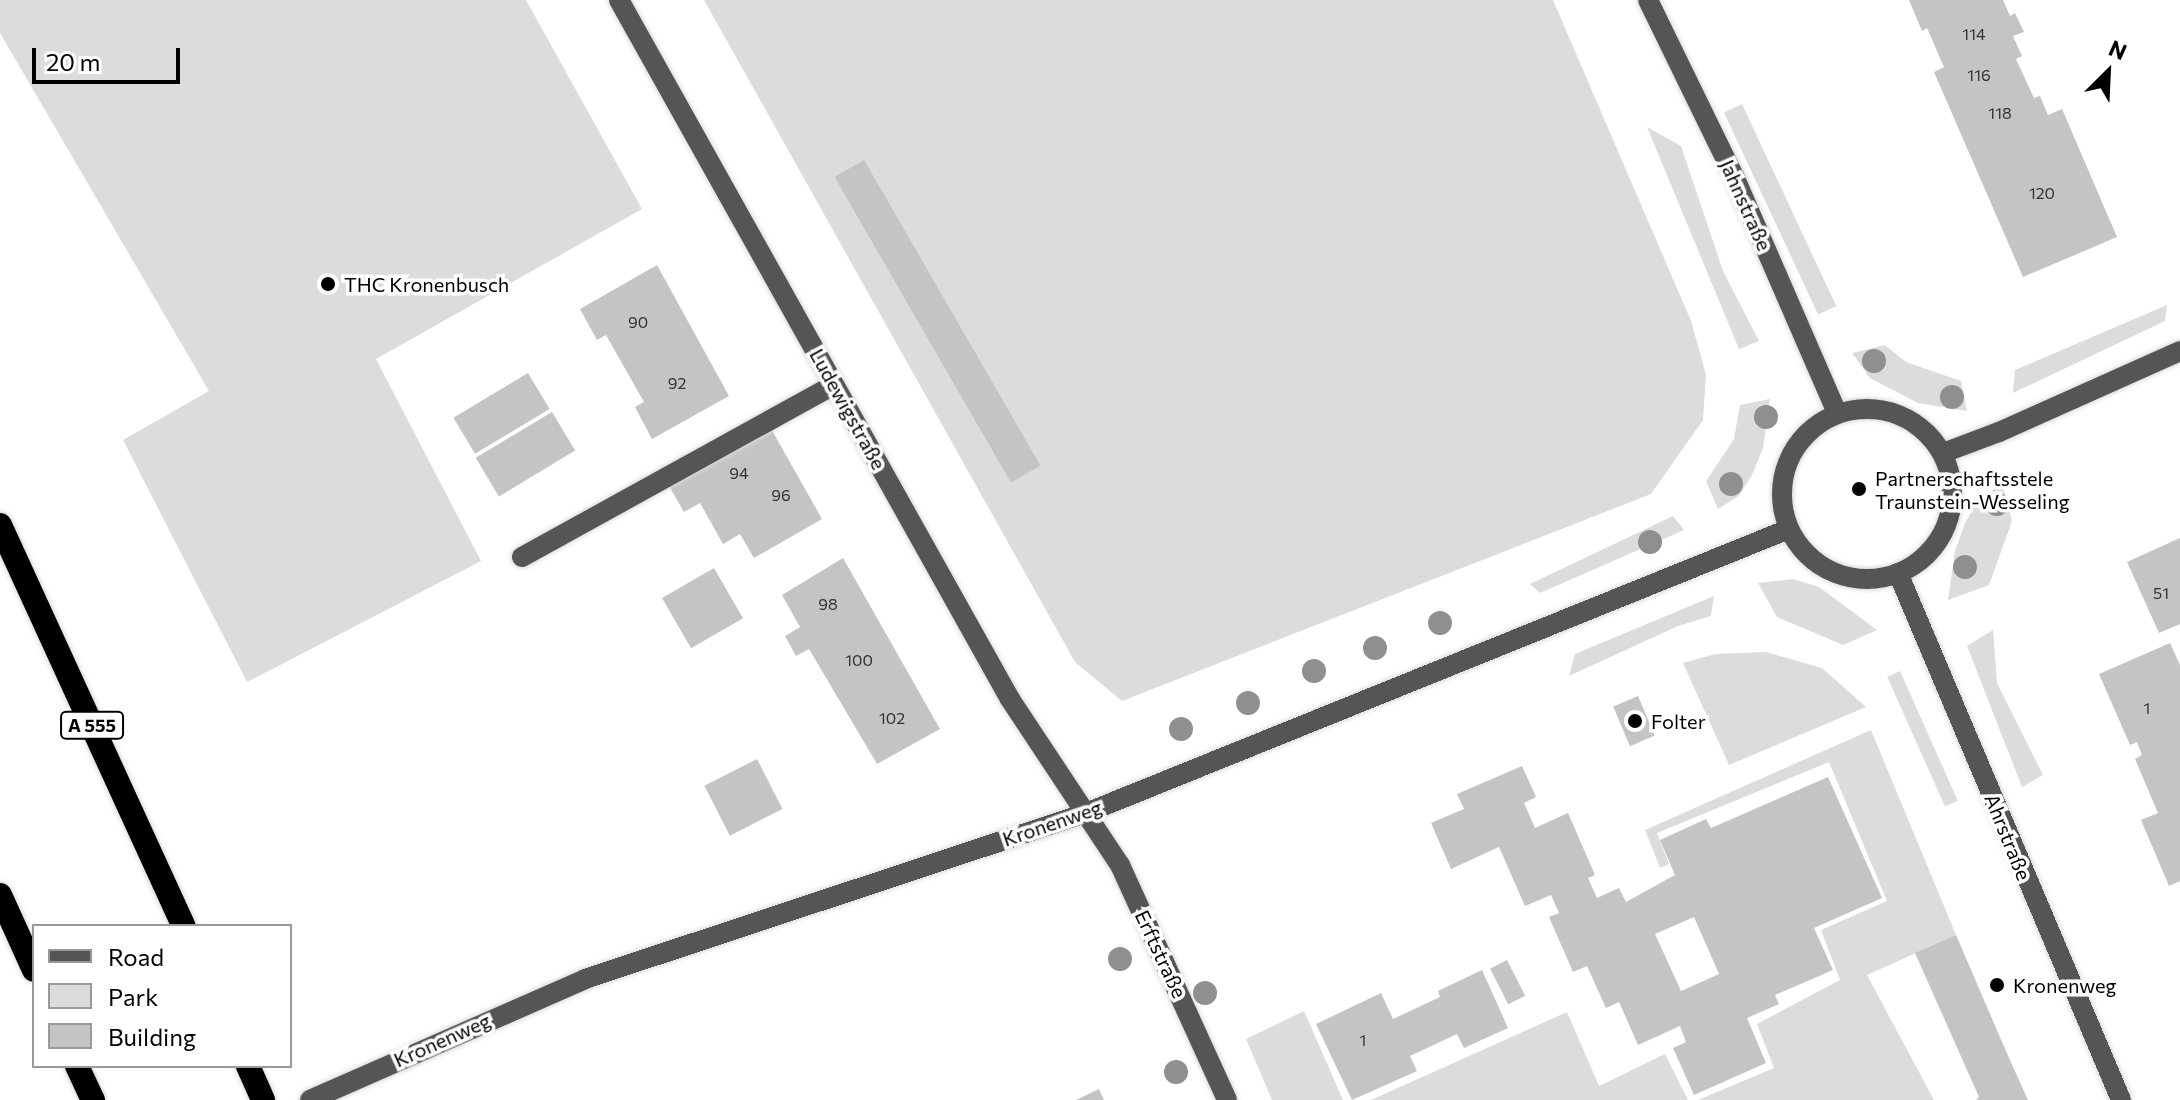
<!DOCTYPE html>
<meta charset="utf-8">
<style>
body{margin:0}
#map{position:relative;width:2180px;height:1100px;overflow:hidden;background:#fff;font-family:Commissioner,sans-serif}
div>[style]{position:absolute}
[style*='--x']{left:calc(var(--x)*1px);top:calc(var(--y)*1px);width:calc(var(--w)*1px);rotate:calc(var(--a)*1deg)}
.green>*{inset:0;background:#dcdcdc;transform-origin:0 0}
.building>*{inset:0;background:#c4c4c4;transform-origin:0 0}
.roads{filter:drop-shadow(0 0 2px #dbdbdb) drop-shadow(0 0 2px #dbdbdb)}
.minor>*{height:20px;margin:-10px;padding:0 10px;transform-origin:10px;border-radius:10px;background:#555}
.minor>.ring{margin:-10px;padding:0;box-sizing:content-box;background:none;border:20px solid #555;border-radius:50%}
.highway>*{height:24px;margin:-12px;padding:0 12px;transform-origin:12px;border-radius:12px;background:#000}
.trees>*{width:24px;height:24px;margin:-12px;border-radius:50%;background:#8f8f8f}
.dots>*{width:22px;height:22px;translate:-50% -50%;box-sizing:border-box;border:4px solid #fff;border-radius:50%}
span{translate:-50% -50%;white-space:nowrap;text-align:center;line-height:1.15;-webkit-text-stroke:7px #fff;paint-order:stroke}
.number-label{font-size:16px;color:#313131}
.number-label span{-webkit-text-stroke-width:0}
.shield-label span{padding:2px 6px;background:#fff;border:2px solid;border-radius:6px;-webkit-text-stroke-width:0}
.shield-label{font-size:18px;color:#000;font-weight:700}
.street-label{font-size:20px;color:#000}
.poi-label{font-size:20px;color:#000}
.left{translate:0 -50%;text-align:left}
.legend{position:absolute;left:32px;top:924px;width:260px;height:144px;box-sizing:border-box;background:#fff;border:2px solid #999;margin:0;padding:10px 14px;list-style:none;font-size:24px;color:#000}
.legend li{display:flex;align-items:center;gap:16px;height:40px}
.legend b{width:40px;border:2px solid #999}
.north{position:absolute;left:2068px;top:32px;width:80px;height:80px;-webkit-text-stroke:6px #fff;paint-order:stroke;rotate:24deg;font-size:22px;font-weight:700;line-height:32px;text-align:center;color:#000}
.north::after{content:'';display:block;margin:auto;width:28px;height:36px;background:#000;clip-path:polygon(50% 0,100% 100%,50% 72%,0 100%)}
.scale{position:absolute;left:32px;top:48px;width:148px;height:36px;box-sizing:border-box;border:4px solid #000;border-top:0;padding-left:10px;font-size:24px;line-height:28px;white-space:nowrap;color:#000;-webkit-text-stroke:6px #fff;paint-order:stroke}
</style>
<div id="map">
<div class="green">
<i style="clip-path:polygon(0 0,526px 0,642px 209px,376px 359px,481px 561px,247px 682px,123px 440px,209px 391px,0 33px)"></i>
<i style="clip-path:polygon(704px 0,1553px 0,1691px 321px,1706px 375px,1703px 420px,1651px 494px,1122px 701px,1075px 662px)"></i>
<i style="left:1742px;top:104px;width:223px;height:20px;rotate:65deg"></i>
<i style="clip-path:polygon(1647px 127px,1681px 146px,1723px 271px,1759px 341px,1739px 349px)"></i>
<i style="clip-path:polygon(2167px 305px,2165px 321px,2013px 393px,2015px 370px)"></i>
<i style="clip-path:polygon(1885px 345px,1906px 362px,1961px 381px,1967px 411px,1918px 403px,1870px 378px,1852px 353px)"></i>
<i style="clip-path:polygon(1770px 399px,1763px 448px,1752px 475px,1739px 496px,1718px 509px,1706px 481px,1734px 439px,1740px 405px)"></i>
<i style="clip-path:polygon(2002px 483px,2012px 521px,1989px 585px,1948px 600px,1955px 551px,1965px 523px,1977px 502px)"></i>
<i style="clip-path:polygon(1673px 516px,1684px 530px,1540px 593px,1530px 584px)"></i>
<i style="clip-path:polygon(1793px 579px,1819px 587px,1877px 630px,1843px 645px,1777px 617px,1758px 583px)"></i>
<i style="clip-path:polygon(1714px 596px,1711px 616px,1678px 626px,1569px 676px,1575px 654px)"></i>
<i style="clip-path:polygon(1993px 630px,1997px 683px,2043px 775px,2022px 787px,1967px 646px)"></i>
<i style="clip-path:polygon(1766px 652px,1822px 668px,1866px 707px,1729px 765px,1683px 663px,1715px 654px)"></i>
<i style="left:1900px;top:671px;width:142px;height:14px;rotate:66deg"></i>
<i style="clip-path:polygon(1871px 730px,1956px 935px,1867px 975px,1934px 1100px,1698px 1100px,1774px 1068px,1757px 1024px,1840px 980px,1821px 930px,1887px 901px,1829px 762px,1657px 833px,1669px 864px,1660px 868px,1645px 830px)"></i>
<i style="clip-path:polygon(1304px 1011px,1343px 1100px,1272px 1100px,1246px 1039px)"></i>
<i style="clip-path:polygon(1567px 1012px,1599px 1086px,1665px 1054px,1688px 1100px,1371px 1100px)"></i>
</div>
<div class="building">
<i style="clip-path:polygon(1909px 0,2003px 0,2010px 16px,2015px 13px,2024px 32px,2013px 36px,2022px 56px,2016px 59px,2034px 98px,2040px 96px,2048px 115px,2062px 109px,2117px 237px,2023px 277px,1934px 72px,1944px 67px,1927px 28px,1922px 31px)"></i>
<i style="left:864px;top:160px;width:353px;height:34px;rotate:60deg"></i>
<i style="clip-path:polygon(657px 265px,729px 396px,652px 439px,635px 407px,644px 402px,606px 335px,597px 340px,580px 309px)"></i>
<i style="left:528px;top:373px;width:42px;height:87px;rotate:59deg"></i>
<i style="left:552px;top:412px;width:45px;height:89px;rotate:59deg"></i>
<i style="clip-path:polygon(769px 425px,822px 519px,754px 558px,740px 534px,723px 544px,700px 503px,684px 512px,669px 486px)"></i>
<i style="clip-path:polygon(2180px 538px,2180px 624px,2159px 633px,2127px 562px)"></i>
<i style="clip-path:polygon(843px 558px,940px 729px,877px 764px,809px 649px,796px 656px,785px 636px,800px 627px,782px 595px)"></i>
<i style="left:714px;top:568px;width:58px;height:60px;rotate:60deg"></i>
<i style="clip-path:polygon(2170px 643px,2180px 665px,2180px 881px,2169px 886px,2141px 820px,2158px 813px,2135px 759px,2142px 755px,2137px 742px,2130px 745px,2099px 674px)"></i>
<i style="left:1638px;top:696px;width:43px;height:27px;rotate:67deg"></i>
<i style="left:757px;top:759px;width:56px;height:59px;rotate:63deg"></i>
<i style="clip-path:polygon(evenodd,1522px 766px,1536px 797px,1524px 803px,1535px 828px,1568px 813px,1595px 875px,1588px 878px,1597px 898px,1619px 888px,1626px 902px,1675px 875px,1660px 840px,1706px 819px,1711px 828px,1828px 777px,1882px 898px,1814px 928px,1833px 970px,1775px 995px,1779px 1004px,1747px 1018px,1766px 1063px,1694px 1095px,1673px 1048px,1686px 1042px,1680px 1026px,1638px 1045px,1619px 1002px,1606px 1008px,1587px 966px,1573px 972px,1549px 917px,1559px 913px,1551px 895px,1525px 906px,1499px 847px,1451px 869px,1431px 823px,1464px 809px,1457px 794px,1522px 766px,1694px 917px,1719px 974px,1681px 991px,1655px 934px,1694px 917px)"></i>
<i style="clip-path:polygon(1956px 935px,2009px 1058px,2028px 1100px,1976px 1100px,1979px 1097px,1915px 953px)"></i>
<i style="left:1507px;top:960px;width:40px;height:19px;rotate:63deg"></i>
<i style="clip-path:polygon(1482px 970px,1508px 1028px,1464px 1048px,1457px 1034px,1410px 1056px,1417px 1071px,1352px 1100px,1316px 1024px,1381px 993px,1393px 1019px,1440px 997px,1438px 991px)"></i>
<i style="clip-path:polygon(1099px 1089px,1104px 1100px,1076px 1100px)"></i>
</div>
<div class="roads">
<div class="minor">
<i style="--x:619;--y:0;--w:801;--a:60.78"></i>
<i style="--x:1010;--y:699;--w:199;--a:56.5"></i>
<i style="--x:1120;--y:865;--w:258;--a:65.5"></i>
<i style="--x:1648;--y:0;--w:196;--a:64"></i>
<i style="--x:1734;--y:176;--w:258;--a:66.5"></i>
<i class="ring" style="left:1782px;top:409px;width:150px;height:150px"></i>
<i style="--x:1943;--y:453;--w:60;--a:-20.6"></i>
<i style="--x:1999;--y:432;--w:198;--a:-24.1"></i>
<i style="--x:522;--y:557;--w:356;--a:-28.9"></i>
<i style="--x:1898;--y:573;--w:572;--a:67.06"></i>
<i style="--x:310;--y:1100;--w:300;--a:-23.7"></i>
<i style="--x:585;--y:979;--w:528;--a:-18.33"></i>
<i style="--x:1086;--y:813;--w:758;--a:-22"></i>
</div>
<div class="highway">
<i style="--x:0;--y:525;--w:441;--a:65.4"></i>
<i style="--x:0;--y:895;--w:82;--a:65.6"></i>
<i style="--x:77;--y:1066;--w:38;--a:65"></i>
<i style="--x:248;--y:1066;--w:37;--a:66"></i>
</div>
</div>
<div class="trees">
<i style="left:1874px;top:361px"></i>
<i style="left:1952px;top:397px"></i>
<i style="left:1766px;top:417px"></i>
<i style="left:1731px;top:484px"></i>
<i style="left:1997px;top:504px"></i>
<i style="left:1650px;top:542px"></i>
<i style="left:1965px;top:567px"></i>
<i style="left:1440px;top:623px"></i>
<i style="left:1375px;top:648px"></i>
<i style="left:1314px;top:671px"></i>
<i style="left:1248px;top:703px"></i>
<i style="left:1181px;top:729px"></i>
<i style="left:1120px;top:959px"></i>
<i style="left:1205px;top:993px"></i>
<i style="left:1176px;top:1072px"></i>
</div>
<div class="dots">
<i style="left:328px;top:284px;background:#000"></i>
<i style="left:1859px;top:489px;background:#000"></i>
<i style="left:1635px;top:721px;background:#000"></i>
<i style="left:1997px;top:985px;background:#000"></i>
</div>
<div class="number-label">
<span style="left:1974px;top:34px">114</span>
<span style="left:1979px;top:75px">116</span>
<span style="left:2000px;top:113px">118</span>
<span style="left:2042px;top:193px">120</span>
<span style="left:638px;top:322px">90</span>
<span style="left:677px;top:383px">92</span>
<span style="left:739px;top:473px">94</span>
<span style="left:781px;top:495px">96</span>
<span style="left:2161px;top:593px">51</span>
<span style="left:828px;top:604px">98</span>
<span style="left:859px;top:660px">100</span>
<span style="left:2147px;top:708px">1</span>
<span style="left:892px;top:718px">102</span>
<span style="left:1363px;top:1040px">1</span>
</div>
<div class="shield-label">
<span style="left:92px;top:725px">A 555</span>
</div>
<div class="street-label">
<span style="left:1746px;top:205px;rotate:66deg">Jahnstraße</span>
<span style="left:848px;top:409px;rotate:61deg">Ludewigstraße</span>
<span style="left:1052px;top:823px;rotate:-19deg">Kronenweg</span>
<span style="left:2008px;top:837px;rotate:68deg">Ahrstraße</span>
<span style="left:1161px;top:954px;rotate:65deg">Erftstraße</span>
<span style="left:442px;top:1040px;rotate:-24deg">Kronenweg</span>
</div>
<div class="poi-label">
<span class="left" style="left:344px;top:284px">THC Kronenbusch</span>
<span class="left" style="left:1875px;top:490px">Partnerschaftsstele<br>Traunstein-Wesseling</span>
<span class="left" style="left:1651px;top:721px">Folter</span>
<span class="left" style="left:2013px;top:985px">Kronenweg</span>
</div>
<ul class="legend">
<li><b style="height:10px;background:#555"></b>Road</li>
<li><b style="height:22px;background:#dcdcdc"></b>Park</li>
<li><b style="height:22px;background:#c4c4c4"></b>Building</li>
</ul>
<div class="north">N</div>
<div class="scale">20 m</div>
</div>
